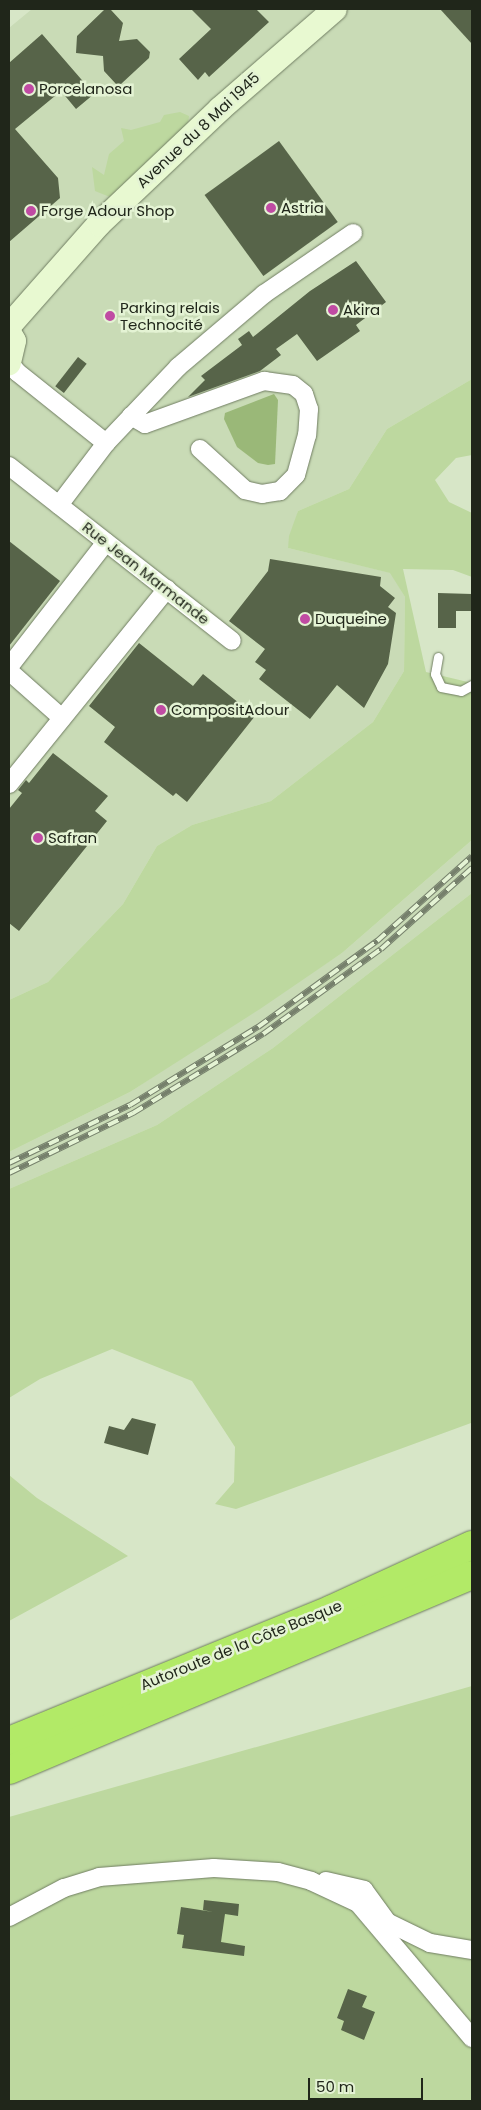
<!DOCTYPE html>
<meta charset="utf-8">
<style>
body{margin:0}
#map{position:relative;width:481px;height:2110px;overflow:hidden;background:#d7e6c7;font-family:Poppins,sans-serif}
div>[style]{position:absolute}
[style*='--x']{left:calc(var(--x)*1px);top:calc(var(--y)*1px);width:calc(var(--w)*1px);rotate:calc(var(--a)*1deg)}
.built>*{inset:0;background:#c9dbb6}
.green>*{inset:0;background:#bdd89f}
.water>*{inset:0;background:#9ab878}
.building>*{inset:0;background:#576449;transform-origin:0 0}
.roads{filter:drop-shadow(0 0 1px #707d62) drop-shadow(0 0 1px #707d62)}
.lane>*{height:9px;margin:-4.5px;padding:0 4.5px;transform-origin:4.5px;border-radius:4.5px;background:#fff}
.street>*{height:18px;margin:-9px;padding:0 9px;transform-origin:9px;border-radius:9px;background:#fff}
.secondary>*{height:24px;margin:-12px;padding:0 12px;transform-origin:12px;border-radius:12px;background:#e8f9d1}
.highway>*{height:28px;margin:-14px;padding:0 14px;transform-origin:14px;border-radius:14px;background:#b2ea67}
.rail>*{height:5.5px;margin-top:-2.75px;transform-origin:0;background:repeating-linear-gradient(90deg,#e4f3d4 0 11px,#76806c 0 22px);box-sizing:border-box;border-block:1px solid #76806c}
.dots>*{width:14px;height:14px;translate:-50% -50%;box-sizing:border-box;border:2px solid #e4f3d4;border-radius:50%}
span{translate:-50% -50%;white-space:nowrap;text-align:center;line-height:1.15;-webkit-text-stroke:5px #e4f3d4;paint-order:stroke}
.poi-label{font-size:15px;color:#20261a}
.left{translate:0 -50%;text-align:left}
.street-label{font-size:15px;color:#20261a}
.frame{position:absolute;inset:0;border:10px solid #20261a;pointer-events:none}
.scale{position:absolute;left:308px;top:2078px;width:115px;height:22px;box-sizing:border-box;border:2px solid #20261a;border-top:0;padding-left:6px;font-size:15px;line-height:18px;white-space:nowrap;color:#20261a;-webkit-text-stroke:4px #e4f3d4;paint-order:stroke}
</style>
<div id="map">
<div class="built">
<i style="clip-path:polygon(32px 9px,472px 9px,472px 379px,387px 429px,349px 489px,298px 511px,288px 548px,391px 573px,405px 597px,404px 671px,373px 722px,271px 801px,192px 825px,157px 846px,123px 904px,48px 982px,9px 1000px,9px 28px)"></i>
<i style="clip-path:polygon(472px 840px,472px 893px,273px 1048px,157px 1125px,9px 1189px,9px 1152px,130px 1092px,342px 953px)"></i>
</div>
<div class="green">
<i style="clip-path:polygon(180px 112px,189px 116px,188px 123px,110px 197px,95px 191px,92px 167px,104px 175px,109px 154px,124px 141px,121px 128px,131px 130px,160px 122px,164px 115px)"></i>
<i style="clip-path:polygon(472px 379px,472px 455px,456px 458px,435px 480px,449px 502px,472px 513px,472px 577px,453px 570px,403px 569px,426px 672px,472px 683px,472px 840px,342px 953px,260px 1009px,130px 1092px,9px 1152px,9px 1000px,48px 982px,123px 904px,157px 846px,192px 825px,271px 801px,373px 722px,404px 671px,405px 597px,390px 573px,288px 548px,289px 536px,298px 511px,349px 489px,387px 429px)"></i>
<i style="clip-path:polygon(472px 893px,471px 1423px,236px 1509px,215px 1504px,234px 1482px,235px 1447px,192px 1381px,112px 1349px,40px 1379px,9px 1398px,9px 1189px,157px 1125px,273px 1048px)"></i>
<i style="clip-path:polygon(9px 1475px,37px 1498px,128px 1556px,9px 1621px)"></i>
<i style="clip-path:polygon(472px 1686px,472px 2101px,9px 2101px,9px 1817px)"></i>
</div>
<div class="water">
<i style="clip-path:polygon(274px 394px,278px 400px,275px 464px,268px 465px,258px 463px,237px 447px,224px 419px,225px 413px)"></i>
</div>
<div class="building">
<i style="clip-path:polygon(191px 9px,256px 9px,269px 22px,209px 77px,205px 72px,198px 80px,179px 59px,211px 29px)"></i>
<i style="clip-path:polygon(440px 9px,472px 9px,472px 44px)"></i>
<i style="clip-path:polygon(104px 10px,111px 10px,123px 23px,119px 41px,137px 39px,150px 52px,149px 58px,121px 84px,116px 84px,104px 71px,103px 56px,76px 53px,77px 36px)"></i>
<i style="clip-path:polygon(42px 34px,94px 94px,76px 109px,61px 91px,15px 129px,58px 178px,60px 198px,9px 242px,9px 63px)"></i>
<i style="left:279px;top:141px;width:100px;height:92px;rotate:54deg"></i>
<i style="clip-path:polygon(356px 261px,386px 302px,356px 325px,360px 331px,317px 361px,297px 334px,276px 349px,281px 355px,260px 371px,188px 397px,205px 380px,201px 376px,242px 345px,238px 339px,249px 331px,253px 337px,310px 291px)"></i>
<i style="left:78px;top:357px;width:11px;height:37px;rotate:38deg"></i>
<i style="clip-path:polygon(9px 541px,60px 581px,9px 646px)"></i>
<i style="clip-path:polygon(270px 559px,381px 577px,380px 586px,395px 598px,388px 607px,396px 613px,388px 664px,364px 708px,337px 685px,310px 719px,259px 679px,266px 670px,255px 662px,265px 649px,229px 621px,268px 571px)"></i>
<i style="clip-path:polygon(438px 593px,472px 594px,472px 611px,456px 611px,456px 628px,438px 628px)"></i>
<i style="clip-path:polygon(139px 643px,193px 686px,203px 674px,255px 716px,187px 802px,176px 793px,173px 796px,104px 742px,115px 727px,89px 706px)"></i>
<i style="clip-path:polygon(53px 753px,108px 796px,95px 811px,107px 821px,19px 931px,9px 923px,9px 809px,22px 793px,18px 790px,26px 780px,29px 783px)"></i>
<i style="clip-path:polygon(132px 1418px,156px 1424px,148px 1455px,104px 1443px,109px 1426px,124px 1430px)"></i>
<i style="clip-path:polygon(204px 1900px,239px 1904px,238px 1916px,225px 1914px,221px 1942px,245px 1946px,244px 1956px,182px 1948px,184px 1935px,177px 1934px,181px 1907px,213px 1912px,203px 1910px)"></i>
<i style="clip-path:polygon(348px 1989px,367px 1996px,362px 2007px,375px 2012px,364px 2040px,341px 2030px,344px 2021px,337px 2018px)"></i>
</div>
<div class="roads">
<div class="lane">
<i style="--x:438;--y:657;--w:17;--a:100"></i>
<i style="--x:435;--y:674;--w:14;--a:65"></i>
<i style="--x:441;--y:687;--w:20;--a:11"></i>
<i style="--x:461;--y:691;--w:13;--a:-29"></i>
</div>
<div class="street">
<i style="--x:9;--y:362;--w:13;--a:51"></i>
<i style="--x:17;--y:372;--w:114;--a:38.6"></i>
<i style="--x:131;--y:416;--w:16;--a:30"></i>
<i style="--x:145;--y:424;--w:127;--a:-19.9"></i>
<i style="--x:264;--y:381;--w:29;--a:8"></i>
<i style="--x:293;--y:385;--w:14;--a:39"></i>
<i style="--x:304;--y:394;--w:16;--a:72"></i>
<i style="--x:309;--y:409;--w:26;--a:94"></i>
<i style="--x:307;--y:435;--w:41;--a:105.4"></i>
<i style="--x:296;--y:475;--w:23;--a:135"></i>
<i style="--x:280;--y:491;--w:18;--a:171"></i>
<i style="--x:262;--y:494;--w:17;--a:-167"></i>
<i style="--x:245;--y:490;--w:61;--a:-137.7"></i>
<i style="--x:9;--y:466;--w:283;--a:38.1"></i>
<i style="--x:59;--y:505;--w:78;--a:-52.8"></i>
<i style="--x:106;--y:443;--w:105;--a:-46.5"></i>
<i style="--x:178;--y:367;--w:113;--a:-40.3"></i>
<i style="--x:264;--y:294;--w:108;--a:-34.4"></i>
<i style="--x:9;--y:667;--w:158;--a:-52.2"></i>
<i style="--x:9;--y:671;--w:71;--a:41.6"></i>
<i style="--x:9;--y:784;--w:251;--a:-51"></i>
<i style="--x:326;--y:1881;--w:39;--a:13"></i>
<i style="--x:364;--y:1890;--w:39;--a:54"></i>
<i style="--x:387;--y:1922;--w:48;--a:26"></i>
<i style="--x:430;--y:1943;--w:43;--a:9.5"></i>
<i style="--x:9;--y:1917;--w:62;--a:-27.8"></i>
<i style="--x:64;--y:1888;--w:37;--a:-17"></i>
<i style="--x:99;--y:1877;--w:115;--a:-4.5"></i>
<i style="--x:214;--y:1868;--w:64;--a:3.6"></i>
<i style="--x:278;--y:1872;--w:34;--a:15"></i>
<i style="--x:311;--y:1881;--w:52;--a:25.1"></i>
<i style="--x:358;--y:1903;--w:177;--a:49.8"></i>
</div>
<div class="secondary">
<i style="--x:9;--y:326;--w:136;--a:-48.6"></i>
<i style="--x:99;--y:224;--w:167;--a:-43.5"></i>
<i style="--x:220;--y:109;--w:152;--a:-41"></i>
<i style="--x:9;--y:332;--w:10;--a:61"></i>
<i style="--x:14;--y:341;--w:23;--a:103"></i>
</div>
<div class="highway">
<i style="--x:9;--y:1741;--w:347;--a:-22.2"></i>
<i style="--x:330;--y:1610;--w:156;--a:-24.6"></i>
<i style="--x:9;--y:1770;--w:502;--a:-22.84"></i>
</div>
</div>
<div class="rail">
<i style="--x:9;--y:1163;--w:134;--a:-25.6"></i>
<i style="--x:130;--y:1105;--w:150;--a:-31.4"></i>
<i style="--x:258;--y:1027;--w:147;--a:-35.9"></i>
<i style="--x:377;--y:941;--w:127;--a:-41.8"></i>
<i style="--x:9;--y:1173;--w:138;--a:-25.8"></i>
<i style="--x:133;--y:1113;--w:152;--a:-31.3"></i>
<i style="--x:263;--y:1034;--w:145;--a:-35.8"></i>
<i style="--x:381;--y:949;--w:122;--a:-41.7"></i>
</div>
<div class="dots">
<i style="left:29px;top:89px;background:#c04ba3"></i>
<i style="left:271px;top:208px;background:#c04ba3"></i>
<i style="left:31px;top:211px;background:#c04ba3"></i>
<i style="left:333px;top:310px;background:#c04ba3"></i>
<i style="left:110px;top:316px;background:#c04ba3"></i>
<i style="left:305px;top:619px;background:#c04ba3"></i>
<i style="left:161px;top:710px;background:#c04ba3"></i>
<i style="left:38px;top:838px;background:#c04ba3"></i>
</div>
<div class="poi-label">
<span class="left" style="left:39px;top:89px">Porcelanosa</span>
<span class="left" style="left:281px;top:208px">Astria</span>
<span class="left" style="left:41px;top:211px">Forge Adour Shop</span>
<span class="left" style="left:120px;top:316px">Parking relais<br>Technocité</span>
<span class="left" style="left:343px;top:310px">Akira</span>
<span class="left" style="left:315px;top:619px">Duqueine</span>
<span class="left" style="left:171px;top:710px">CompositAdour</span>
<span class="left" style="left:48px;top:838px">Safran</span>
</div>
<div class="street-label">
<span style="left:198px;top:130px;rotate:-43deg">Avenue du 8 Mai 1945</span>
<span style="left:146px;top:573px;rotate:38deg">Rue Jean Marmande</span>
<span style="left:241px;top:1645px;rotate:-22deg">Autoroute de la Côte Basque</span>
</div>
<div class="frame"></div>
<div class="scale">50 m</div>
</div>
